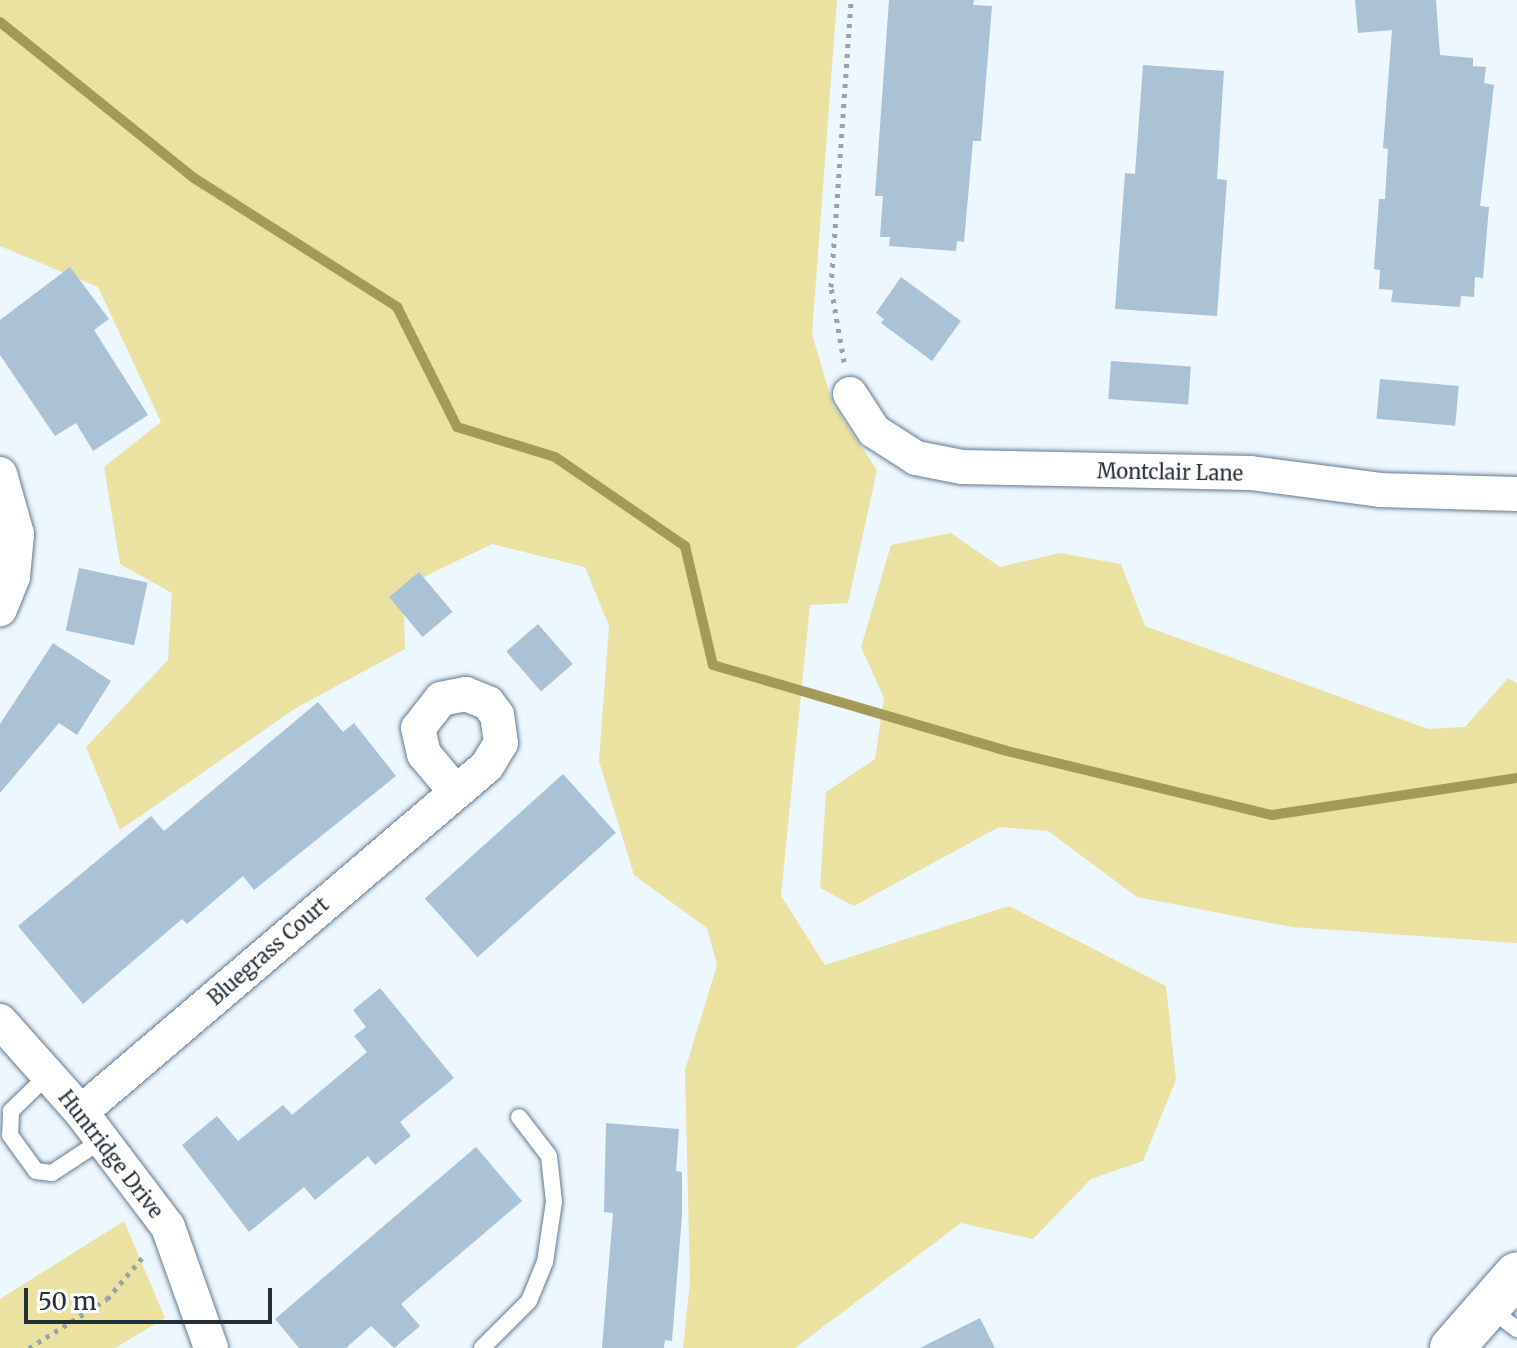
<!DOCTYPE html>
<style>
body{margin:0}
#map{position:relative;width:1517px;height:1348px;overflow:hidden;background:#ecf7ff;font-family:Merriweather,serif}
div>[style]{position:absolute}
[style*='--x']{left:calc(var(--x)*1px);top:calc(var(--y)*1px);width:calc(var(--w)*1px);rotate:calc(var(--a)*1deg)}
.green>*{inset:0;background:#ebe2a1}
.stream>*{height:10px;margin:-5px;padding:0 5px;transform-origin:5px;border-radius:5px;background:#a39a5a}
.building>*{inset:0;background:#a9c2d6;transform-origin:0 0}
.path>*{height:5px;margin-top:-2.5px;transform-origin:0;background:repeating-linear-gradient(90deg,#98a2aa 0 4px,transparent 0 10px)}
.roads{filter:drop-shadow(0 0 2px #637a8d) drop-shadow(0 0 2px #637a8d)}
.lane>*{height:16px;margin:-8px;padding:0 8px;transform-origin:8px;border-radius:8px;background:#fff}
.street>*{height:34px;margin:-17px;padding:0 17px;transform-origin:17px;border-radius:17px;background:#fff}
.secondary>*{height:44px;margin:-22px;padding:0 22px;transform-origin:22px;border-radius:22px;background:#fff}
span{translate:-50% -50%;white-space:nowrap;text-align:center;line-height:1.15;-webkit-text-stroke:6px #fff;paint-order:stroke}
.street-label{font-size:20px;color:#252f37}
.scale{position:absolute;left:24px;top:1288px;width:248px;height:36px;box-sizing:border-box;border:4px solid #252f37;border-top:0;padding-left:10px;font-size:24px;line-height:28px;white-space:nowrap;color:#252f37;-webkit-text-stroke:6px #fff;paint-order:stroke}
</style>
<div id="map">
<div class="green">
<i style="clip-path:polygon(0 0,837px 0,812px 334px,833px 405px,877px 470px,848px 603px,810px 605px,781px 896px,825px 965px,1009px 906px,1166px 986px,1176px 1080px,1143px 1161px,1091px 1179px,1033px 1239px,961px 1223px,795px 1348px,683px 1348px,690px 1282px,685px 1070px,717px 965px,707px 928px,634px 875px,599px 761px,609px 626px,585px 567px,492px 544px,403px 587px,405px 649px,296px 708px,120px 830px,86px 747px,168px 660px,172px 593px,120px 564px,104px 467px,161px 422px,98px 287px,0 246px)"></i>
<i style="clip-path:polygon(951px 533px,1000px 567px,1060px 553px,1121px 564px,1145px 626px,1428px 729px,1465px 727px,1508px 678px,1517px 683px,1517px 943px,1292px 927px,1137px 897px,1048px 831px,999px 827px,854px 906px,820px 888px,826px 792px,875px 759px,884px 698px,861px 647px,891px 545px)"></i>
<i style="clip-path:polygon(124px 1221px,165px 1318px,115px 1348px,0 1348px,0 1299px)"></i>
</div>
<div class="stream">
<i style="--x:0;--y:22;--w:249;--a:38.8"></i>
<i style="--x:194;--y:178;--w:241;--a:32.4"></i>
<i style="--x:397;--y:307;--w:134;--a:63.4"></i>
<i style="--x:457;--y:427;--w:102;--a:17"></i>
<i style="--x:555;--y:457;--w:158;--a:34.4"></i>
<i style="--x:685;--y:546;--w:122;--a:76.8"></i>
<i style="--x:713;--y:665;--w:306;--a:16.3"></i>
<i style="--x:1007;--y:751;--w:273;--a:13.6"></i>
<i style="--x:1272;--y:815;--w:248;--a:-8.6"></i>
</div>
<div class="building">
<i style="clip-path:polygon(889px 0,974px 0,973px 5px,992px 6px,981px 141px,973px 141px,964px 242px,957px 241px,956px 251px,889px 246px,890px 237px,880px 237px,883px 196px,875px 196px)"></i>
<i style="clip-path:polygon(1355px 0,1436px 0,1440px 55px,1473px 58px,1473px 66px,1486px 67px,1484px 83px,1494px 85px,1480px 206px,1489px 207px,1483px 278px,1475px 277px,1474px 297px,1461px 296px,1460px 307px,1391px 302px,1393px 290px,1379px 289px,1380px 270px,1374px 269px,1379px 199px,1385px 199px,1388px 149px,1383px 148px,1392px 30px,1358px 33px)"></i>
<i style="clip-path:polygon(1143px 65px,1224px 71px,1217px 179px,1227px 180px,1217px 316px,1115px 309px,1125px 173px,1135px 174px)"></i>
<i style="clip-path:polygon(70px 267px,109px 319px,94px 330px,148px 415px,93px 451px,76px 423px,55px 436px,0 355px,0 320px)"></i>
<i style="clip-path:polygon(901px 277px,961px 321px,932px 361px,881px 323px,884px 319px,876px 313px)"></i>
<i style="left:1111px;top:361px;width:80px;height:38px;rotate:4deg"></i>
<i style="left:1380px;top:379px;width:79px;height:40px;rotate:5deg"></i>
<i style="left:79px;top:568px;width:70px;height:64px;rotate:12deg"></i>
<i style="left:419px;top:572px;width:52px;height:39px;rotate:50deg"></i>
<i style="left:538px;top:624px;width:53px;height:42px;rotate:49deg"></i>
<i style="clip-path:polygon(53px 643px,111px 681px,77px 735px,59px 723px,0 793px,0 724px)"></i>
<i style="clip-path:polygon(318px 702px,343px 732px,354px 723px,396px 776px,254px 890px,243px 876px,187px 924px,182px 919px,83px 1004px,18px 926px,151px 816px,164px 831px)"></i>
<i style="left:563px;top:774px;width:79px;height:186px;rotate:48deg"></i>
<i style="clip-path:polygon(380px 988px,454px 1078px,400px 1122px,411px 1136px,375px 1165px,368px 1156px,315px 1200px,304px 1187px,249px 1232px,182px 1145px,217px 1116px,238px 1141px,283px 1105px,292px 1115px,367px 1052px,354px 1036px,366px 1027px,353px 1010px)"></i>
<i style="clip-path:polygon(606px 1123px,679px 1129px,676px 1171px,682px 1172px,682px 1215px,672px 1341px,665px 1340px,664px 1348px,602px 1348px,613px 1213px,604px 1212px)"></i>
<i style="clip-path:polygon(476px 1147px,522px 1201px,401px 1304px,420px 1326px,394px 1348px,371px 1326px,346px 1348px,299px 1348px,275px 1319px)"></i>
<i style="clip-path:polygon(980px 1318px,995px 1348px,920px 1348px)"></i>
</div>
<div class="path">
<i style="--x:844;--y:362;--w:76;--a:-99.8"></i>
<i style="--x:831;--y:287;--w:288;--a:-86"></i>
<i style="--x:29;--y:1348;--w:92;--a:-32.1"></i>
<i style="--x:107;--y:1299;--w:55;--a:-49.4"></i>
</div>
<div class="roads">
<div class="lane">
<i style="--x:48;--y:1075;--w:52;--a:135.8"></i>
<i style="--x:11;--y:1111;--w:24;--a:92"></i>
<i style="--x:10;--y:1135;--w:44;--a:54.2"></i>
<i style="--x:36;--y:1171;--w:16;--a:7"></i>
<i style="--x:52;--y:1173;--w:60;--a:-33.4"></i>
<i style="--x:1489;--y:1308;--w:35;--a:37"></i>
<i style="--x:482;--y:1348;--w:66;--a:-45"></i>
<i style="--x:529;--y:1301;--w:42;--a:-67.7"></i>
<i style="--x:545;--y:1262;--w:61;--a:-81.5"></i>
<i style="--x:554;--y:1202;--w:46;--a:-96.2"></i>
<i style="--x:549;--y:1156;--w:49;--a:-127.6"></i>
</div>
<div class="street">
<i style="--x:850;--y:394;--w:44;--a:57"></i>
<i style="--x:874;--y:431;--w:50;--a:32.7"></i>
<i style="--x:916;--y:458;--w:47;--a:11.1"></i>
<i style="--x:962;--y:467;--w:289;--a:1.2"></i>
<i style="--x:1251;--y:473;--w:130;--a:7.5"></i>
<i style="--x:1380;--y:490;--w:137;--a:1.7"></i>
<i style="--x:0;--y:474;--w:62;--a:74.2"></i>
<i style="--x:17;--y:534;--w:43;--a:95.3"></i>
<i style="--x:13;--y:577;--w:35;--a:112"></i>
<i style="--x:0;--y:1021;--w:122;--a:48.3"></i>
<i style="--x:81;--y:1112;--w:144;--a:52.9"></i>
<i style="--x:168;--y:1227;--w:128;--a:70.4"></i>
<i style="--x:81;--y:1112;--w:533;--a:-40.44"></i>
<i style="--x:487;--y:766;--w:27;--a:-59"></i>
<i style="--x:501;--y:743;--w:28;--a:-98"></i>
<i style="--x:497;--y:715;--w:15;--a:-127"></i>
<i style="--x:488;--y:703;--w:24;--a:-158"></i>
<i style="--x:466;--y:694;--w:25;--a:169"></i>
<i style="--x:441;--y:699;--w:37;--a:128"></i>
<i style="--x:418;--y:728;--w:27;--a:77"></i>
<i style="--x:424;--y:754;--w:48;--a:50"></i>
</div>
<div class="secondary">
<i style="--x:1452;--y:1348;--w:98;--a:-48.7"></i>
</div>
</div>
<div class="street-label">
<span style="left:1170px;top:472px;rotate:1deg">Montclair Lane</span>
<span style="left:268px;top:951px;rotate:-41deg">Bluegrass Court</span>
<span style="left:111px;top:1154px;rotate:52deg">Huntridge Drive</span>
</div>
<div class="scale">50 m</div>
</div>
